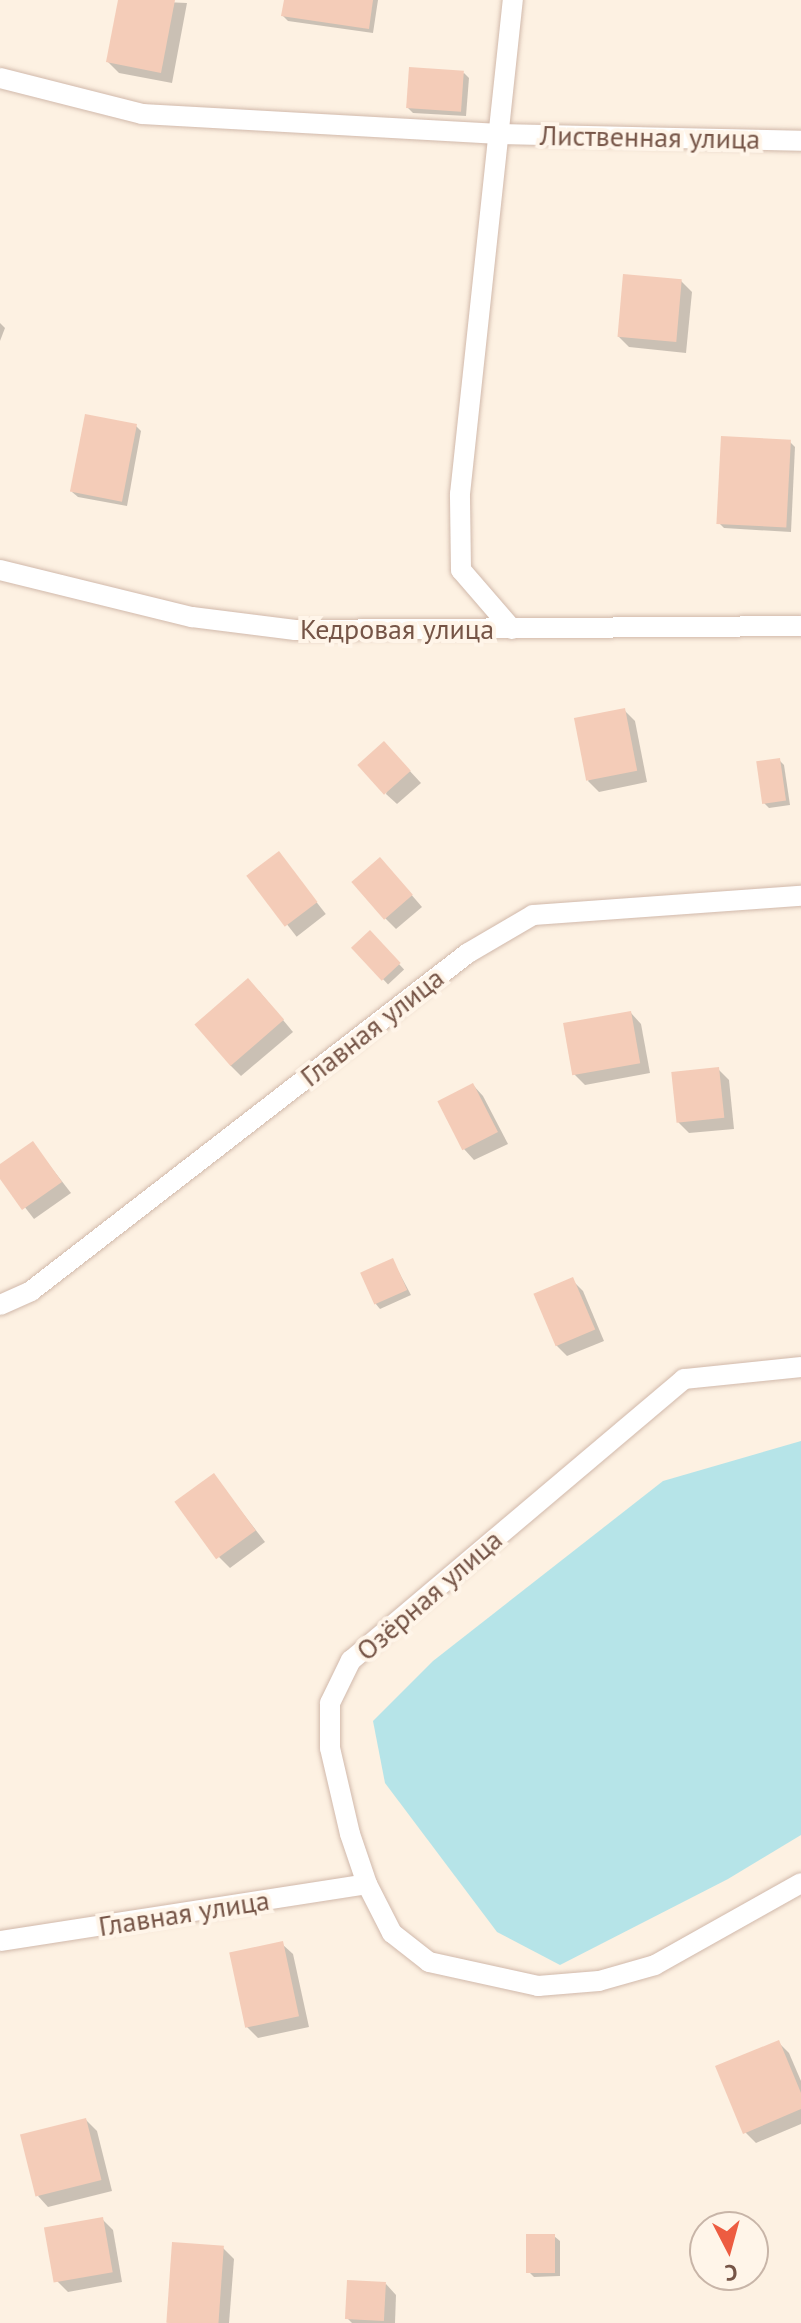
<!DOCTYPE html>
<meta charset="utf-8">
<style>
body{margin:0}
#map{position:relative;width:801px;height:2323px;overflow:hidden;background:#fdf1e2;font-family:"PT Sans",sans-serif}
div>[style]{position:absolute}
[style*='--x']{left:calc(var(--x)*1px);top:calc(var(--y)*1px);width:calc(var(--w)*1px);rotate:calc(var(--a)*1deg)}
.water>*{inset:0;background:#b6e4e8}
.shadow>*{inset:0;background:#0003;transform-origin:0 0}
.building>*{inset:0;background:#f4ccb8;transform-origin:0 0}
.roads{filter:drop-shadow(0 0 2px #d1b9ab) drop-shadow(0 0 2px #d1b9ab)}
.lane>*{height:20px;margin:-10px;padding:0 10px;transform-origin:10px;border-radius:10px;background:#fff}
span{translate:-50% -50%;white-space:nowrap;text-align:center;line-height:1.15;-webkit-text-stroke:8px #fff5e9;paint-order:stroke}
.street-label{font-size:28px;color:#765547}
.north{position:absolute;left:689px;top:2211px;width:80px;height:80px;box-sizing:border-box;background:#fff5e9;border:2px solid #c8b5a8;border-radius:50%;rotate:174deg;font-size:22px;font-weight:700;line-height:32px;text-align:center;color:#765547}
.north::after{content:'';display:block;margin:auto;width:28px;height:36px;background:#ed5c41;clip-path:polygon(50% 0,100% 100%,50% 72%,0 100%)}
</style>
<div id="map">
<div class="water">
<i style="clip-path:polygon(801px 1441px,801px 1835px,728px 1879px,560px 1965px,497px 1932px,385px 1783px,373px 1721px,433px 1661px,663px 1481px)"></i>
</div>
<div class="shadow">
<i style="clip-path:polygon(120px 0,187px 3px,172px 83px,119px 73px,108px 62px)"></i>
<i style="clip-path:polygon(286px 0,378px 0,373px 33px,288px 21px,283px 16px)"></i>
<i style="clip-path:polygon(464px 73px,469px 78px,466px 116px,413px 113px,408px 108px)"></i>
<i style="clip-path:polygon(681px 281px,692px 292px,686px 353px,629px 347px,618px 336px)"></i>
<i style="clip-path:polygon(0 323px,5px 328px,0 341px)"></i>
<i style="clip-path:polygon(136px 426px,141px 431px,127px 506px,78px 497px,72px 492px)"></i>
<i style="clip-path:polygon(790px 442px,795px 447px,791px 532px,724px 528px,719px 523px)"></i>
<i style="clip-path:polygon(624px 710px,635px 721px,647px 782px,599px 792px,588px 781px)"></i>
<i style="clip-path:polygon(395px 755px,421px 783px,397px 804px,386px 794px)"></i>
<i style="clip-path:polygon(779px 760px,784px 765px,790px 805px,769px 808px,764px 803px)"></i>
<i style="left:279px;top:854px;width:76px;height:37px;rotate:52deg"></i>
<i style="clip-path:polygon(391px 871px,422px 907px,396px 929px,385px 918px)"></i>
<i style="left:370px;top:933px;width:50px;height:22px;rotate:47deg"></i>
<i style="clip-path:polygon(259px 991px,293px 1032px,241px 1076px,230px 1065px)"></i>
<i style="clip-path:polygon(631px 1013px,641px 1024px,650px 1073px,585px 1085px,574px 1074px)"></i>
<i style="clip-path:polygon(718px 1069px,729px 1080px,734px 1129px,689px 1133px,678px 1122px)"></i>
<i style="clip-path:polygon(473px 1085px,483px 1096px,508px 1144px,474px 1160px,464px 1149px,439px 1102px)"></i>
<i style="clip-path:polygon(33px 1144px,71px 1193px,34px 1219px,0 1175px,0 1167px)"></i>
<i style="clip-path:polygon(393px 1261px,411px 1295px,380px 1309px,375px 1303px)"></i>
<i style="clip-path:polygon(572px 1280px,583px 1291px,604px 1341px,567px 1356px,556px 1345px)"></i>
<i style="clip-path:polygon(214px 1476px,265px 1542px,230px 1568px,219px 1557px)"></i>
<i style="clip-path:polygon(282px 1944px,293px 1954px,309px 2027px,258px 2038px,247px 2027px)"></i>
<i style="clip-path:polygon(778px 2042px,789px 2053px,801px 2081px,801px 2124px,756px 2143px,745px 2132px)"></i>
<i style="clip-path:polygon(86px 2120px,97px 2131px,112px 2191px,48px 2207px,38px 2196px)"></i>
<i style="clip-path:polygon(102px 2219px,113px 2230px,122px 2282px,68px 2292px,57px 2281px)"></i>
<i style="clip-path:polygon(554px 2236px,560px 2241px,560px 2276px,534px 2277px,529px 2272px)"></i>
<i style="clip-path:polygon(223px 2248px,234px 2259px,229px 2323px,169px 2323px)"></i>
<i style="clip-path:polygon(386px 2284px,396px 2295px,395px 2323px,352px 2323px,347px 2318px)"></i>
</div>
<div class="building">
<i style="clip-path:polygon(118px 0,175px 0,161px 73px,106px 62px)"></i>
<i style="clip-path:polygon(284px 0,373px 0,369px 29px,281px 16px)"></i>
<i style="left:409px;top:67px;width:55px;height:41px;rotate:4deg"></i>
<i style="left:623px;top:274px;width:59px;height:63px;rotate:5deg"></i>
<i style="left:85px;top:414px;width:53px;height:79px;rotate:11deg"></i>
<i style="left:721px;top:436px;width:70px;height:88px;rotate:3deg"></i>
<i style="left:625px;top:708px;width:64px;height:52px;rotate:79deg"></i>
<i style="left:384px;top:741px;width:40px;height:36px;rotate:48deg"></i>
<i style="left:780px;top:758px;width:43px;height:24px;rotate:82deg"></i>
<i style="left:279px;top:851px;width:64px;height:41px;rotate:53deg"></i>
<i style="left:380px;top:857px;width:50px;height:38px;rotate:49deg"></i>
<i style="left:370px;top:930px;width:45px;height:26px;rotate:47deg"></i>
<i style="left:248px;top:978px;width:55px;height:71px;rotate:49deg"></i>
<i style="left:631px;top:1011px;width:53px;height:69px;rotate:80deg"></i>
<i style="left:719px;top:1067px;width:51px;height:48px;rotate:84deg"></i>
<i style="left:473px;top:1083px;width:55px;height:40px;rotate:63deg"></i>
<i style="clip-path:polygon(33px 1141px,62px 1182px,22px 1210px,0 1179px,0 1164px)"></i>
<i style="left:393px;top:1258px;width:35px;height:36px;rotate:66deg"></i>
<i style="left:573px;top:1277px;width:57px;height:43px;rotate:67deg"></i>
<i style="left:214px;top:1473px;width:71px;height:49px;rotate:54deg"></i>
<i style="left:283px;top:1941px;width:77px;height:55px;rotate:78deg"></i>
<i style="clip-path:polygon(779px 2040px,801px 2093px,801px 2109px,743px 2134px,715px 2066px)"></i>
<i style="left:86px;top:2118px;width:64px;height:68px;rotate:76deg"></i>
<i style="left:103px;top:2217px;width:56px;height:60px;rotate:80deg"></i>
<i style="left:526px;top:2234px;width:29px;height:39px"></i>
<i style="left:172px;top:2242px;width:52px;height:81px;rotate:4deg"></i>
<i style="left:347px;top:2280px;width:39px;height:39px;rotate:3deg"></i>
</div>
<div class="roads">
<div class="lane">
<i style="--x:0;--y:78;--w:146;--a:14.2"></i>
<i style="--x:142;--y:114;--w:358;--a:3.2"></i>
<i style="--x:499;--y:134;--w:302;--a:1.3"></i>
<i style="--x:0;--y:570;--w:198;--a:13.8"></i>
<i style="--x:192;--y:617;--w:104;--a:7.2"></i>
<i style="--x:295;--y:630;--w:506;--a:-0.45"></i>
<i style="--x:512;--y:629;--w:78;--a:-130.8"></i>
<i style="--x:461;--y:570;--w:76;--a:-90.8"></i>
<i style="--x:460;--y:494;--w:497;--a:-83.9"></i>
<i style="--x:0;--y:1305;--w:34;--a:-24"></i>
<i style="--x:31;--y:1291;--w:552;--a:-37.72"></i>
<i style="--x:468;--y:953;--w:75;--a:-30.3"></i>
<i style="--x:533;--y:915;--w:269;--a:-4.1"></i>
<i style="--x:801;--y:1367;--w:118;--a:174.1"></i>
<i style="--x:684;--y:1379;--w:436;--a:139.8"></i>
<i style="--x:351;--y:1660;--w:48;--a:116"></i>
<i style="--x:330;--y:1703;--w:45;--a:90"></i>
<i style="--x:330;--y:1748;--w:88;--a:76.9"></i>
<i style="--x:350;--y:1834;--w:53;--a:71.2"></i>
<i style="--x:367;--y:1884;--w:55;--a:63"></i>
<i style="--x:392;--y:1933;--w:47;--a:38.1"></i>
<i style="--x:429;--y:1962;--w:112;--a:12.4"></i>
<i style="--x:538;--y:1986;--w:61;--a:-4.7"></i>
<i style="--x:599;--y:1981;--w:58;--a:-15.9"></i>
<i style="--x:655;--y:1965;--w:167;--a:-29.3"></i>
<i style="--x:0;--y:1941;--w:371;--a:-8.8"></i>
</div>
</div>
<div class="street-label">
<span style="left:650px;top:137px;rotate:1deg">Лиственная улица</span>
<span style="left:397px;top:629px">Кедровая улица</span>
<span style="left:372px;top:1027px;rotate:-38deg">Главная улица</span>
<span style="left:429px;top:1595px;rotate:-41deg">Озёрная улица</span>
<span style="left:184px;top:1913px;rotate:-9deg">Главная улица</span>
</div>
<div class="north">С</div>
</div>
